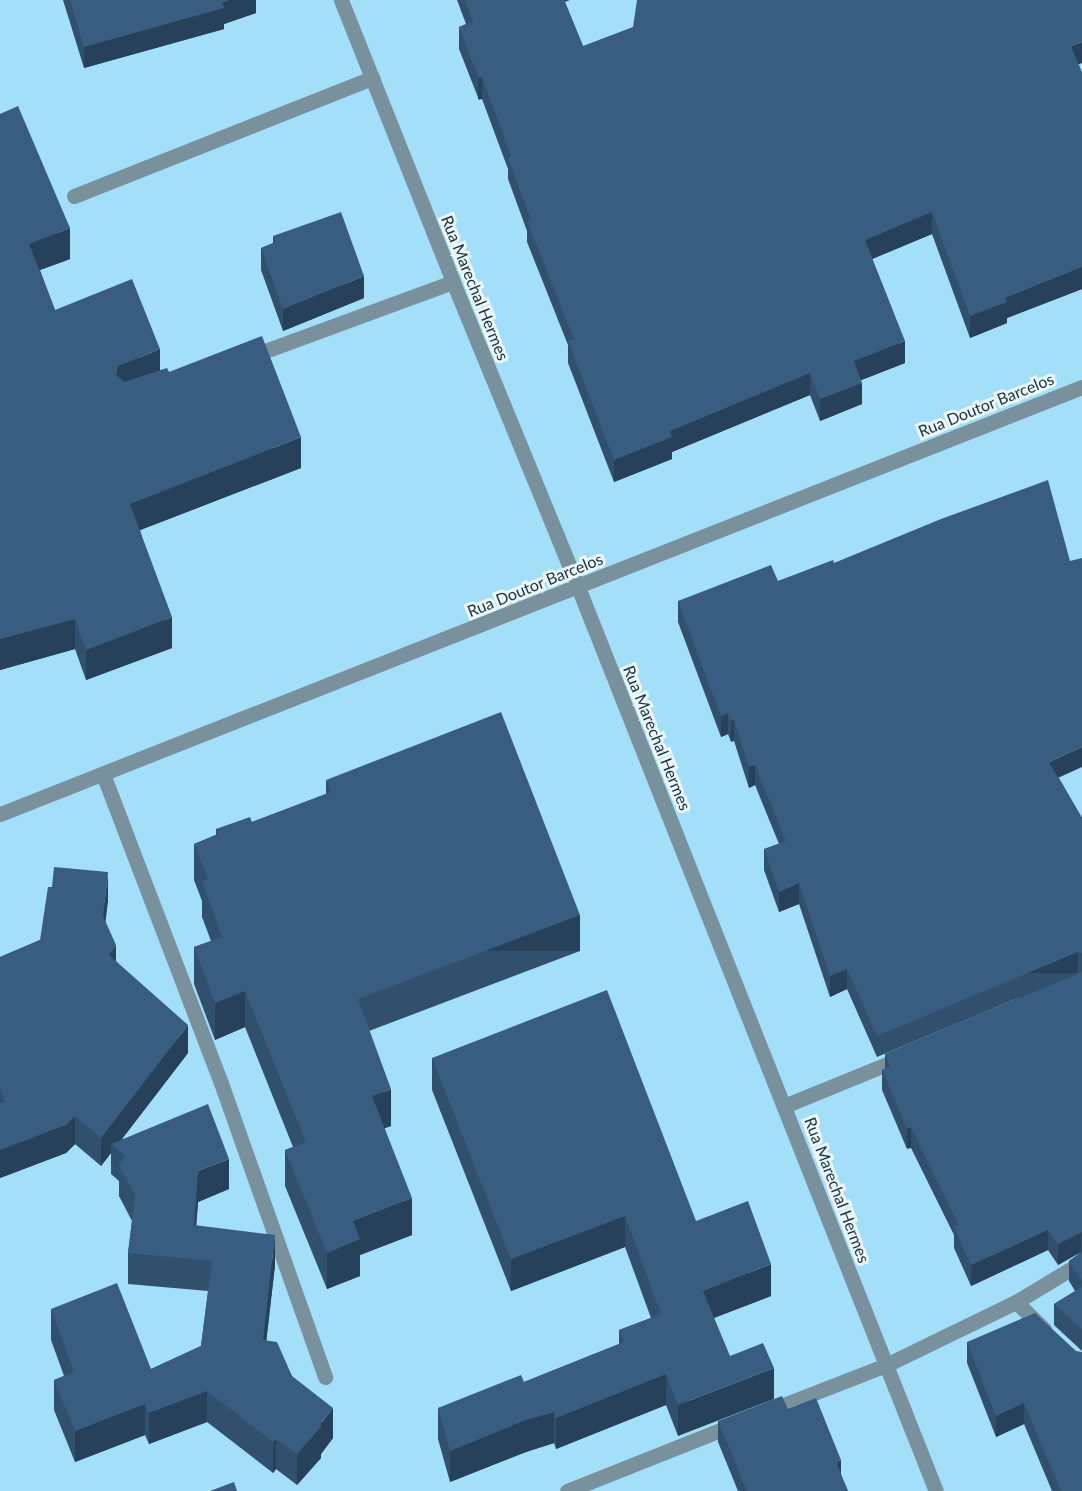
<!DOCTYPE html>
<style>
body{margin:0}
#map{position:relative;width:1082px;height:1491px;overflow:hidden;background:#a4dffa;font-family:Lato,sans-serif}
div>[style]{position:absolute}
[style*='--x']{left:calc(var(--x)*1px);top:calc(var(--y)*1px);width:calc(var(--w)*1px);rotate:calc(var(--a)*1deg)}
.service>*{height:15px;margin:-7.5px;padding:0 7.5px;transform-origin:7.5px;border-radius:7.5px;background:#79919c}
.minor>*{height:15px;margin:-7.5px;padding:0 7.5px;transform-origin:7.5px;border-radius:7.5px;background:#79919c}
.tertiary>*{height:15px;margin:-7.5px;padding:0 7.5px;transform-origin:7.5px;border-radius:7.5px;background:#79919c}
.wall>*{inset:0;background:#30506e}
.shaded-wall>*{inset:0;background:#27415a;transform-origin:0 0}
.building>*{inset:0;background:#385d80}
span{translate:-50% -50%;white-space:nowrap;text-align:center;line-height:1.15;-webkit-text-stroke:6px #edf8fe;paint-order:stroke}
.street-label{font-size:16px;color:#19313b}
</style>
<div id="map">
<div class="service">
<i style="--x:784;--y:1106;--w:130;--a:-22.2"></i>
<i style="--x:1016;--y:1302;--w:39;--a:44"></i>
<i style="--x:768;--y:1411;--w:127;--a:-21.3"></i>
<i style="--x:886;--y:1365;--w:144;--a:-25.9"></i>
<i style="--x:1016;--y:1302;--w:77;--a:-31.2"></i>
<i style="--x:567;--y:1491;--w:184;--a:-21.7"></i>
</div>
<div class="minor">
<i style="--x:341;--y:0;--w:303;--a:68.3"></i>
<i style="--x:453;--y:282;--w:330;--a:67.7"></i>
<i style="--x:74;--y:196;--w:321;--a:-21.6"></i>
<i style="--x:249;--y:357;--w:217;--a:-20.2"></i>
<i style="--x:103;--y:774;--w:331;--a:69.1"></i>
<i style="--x:221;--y:1083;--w:312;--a:70.5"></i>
</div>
<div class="tertiary">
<i style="--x:578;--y:587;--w:972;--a:68.4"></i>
<i style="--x:0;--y:814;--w:1163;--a:-21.54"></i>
</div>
<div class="wall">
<i style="clip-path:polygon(63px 0,256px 0,256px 13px,224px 24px,224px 29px,84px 68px)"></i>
<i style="clip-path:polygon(457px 0,570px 0,565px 2px,583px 46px,1079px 65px,1082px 73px,1082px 289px,1007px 318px,1007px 323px,970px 338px,932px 234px,872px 259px,905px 363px,861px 380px,862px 404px,820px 421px,810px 395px,672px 452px,672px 459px,614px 482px,568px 363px,568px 345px,527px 242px,527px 231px,508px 179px,508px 169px,482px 99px,479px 100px,459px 49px,459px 27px,466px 24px)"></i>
<i style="clip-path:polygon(0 114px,70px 259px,40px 270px,55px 310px,160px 370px,169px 372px,301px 468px,140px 530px,172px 648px,86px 680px,75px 649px,0 670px)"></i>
<i style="clip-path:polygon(273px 236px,364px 298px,283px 331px,261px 270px,261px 248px,273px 243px)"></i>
<i style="clip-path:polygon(834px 563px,1059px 778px,1082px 818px,1082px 1351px,1054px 1325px,1054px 1304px,1075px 1291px,1069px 1281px,1069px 1261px,1081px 1252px,1058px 1265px,1048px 1250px,971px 1286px,954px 1248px,954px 1235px,911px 1148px,907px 1149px,882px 1090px,882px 1070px,885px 1069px,885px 1054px,1078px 973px,877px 1057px,847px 989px,830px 997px,799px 904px,779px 912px,764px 870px,764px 849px,779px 844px,755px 785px,749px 788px,734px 741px,731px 742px,728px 734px,721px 737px,678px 622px,678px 601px,778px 581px)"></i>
<i style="clip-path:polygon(326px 780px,580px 951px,369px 1031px,391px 1126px,384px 1128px,412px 1235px,360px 1255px,360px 1276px,327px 1289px,285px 1186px,285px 1150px,293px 1147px,245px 1027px,215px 1040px,194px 984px,194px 947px,211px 941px,202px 917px,202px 901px,194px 880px,194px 844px,216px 835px,216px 829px,252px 822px,326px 794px)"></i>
<i style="clip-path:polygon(108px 900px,105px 921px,116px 961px,188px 1053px,122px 1139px,229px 1189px,198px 1202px,196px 1225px,275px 1265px,266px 1341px,292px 1376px,333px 1438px,321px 1454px,321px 1458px,297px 1485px,276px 1469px,273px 1473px,207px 1422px,149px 1444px,145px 1435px,75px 1462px,54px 1410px,54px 1380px,64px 1376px,51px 1340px,51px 1309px,151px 1369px,201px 1346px,208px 1291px,128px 1284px,128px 1253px,132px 1221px,119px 1196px,119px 1181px,111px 1174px,111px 1153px,101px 1166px,75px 1144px,66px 1153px,0 1178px,0 957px,40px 940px)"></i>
<i style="clip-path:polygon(432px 1058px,696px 1221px,771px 1296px,714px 1318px,678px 1436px,666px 1405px,556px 1449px,554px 1443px,526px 1452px,450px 1482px,438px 1439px,438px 1408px,524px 1382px,619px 1344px,619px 1330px,651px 1318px,625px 1247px,511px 1291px,432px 1090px)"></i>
<i style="clip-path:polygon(967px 1342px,1076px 1351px,1082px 1491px,1052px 1491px,1024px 1424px,996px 1437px,967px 1363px)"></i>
<i style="clip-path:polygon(788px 1409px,841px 1475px,848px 1491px,738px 1491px,718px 1442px,718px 1421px)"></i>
</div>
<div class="shaded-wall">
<i style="clip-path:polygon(229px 0,256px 0,256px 13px,224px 24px,224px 29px,84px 68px,84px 47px)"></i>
<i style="clip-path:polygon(1082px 42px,1082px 63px,1071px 68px,1071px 46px)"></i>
<i style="left:482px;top:77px;width:22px;height:4px;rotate:90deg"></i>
<i style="clip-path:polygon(932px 212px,932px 234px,865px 262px,865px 240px)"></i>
<i style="clip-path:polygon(70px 228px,70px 259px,29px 274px,29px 244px)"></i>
<i style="clip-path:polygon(1082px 267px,1082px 289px,1007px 318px,1007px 323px,970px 338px,970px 316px,1005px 298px)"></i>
<i style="clip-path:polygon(364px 276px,364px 298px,283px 331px,283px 309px)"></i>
<i style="clip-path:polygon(905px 341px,905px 363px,854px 383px,854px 361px)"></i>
<i style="clip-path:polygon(160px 349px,160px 380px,116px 406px,116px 375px,118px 366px)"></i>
<i style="clip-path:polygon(810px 373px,810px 395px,672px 452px,672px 459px,614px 482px,614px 460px,670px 431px)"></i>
<i style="clip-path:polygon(862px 383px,862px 404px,820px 421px,820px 399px)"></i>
<i style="clip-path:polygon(301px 437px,301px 468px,130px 534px,130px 504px)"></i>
<i style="clip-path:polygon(172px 617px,172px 648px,86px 680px,86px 650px)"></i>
<i style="clip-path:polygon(75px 619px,75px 649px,0 670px,0 639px)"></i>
<i style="clip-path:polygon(728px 713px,728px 734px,721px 737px,721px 716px)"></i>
<i style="left:734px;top:720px;width:21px;height:3px;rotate:90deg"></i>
<i style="clip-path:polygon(1082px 747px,1082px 767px,1049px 782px,1049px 762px)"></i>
<i style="clip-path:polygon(755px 765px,755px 785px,749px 788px,749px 767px)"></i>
<i style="clip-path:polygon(108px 872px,108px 900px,103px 944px,103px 916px)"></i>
<i style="clip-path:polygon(799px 883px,799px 904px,779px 912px,779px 892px)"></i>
<i style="left:580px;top:915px;width:36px;height:237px;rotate:90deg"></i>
<i style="clip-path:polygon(116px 945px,116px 973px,109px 955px)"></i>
<i style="left:1078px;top:952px;width:21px;height:218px;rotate:90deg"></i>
<i style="clip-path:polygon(847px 969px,847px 989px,830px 997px,830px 976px)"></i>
<i style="clip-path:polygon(245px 991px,245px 1027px,215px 1040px,215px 1003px)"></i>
<i style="clip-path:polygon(188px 1025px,188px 1053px,115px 1148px,111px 1144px,111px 1153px,101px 1166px,101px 1138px)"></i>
<i style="clip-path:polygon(391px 1089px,391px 1126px,372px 1133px,372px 1096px)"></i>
<i style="clip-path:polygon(75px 1116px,75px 1144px,66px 1153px,0 1178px,0 1150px)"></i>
<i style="left:911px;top:1127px;width:21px;height:4px;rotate:90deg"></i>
<i style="clip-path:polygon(229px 1159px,229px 1189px,198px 1202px,194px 1256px,194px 1225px,198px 1171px)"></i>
<i style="clip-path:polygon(412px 1198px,412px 1235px,360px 1255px,360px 1276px,327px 1289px,327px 1253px,353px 1221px)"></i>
<i style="clip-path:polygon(625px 1216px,625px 1247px,511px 1291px,511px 1259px)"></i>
<i style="clip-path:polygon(1048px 1230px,1048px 1250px,971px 1286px,971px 1265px)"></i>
<i style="clip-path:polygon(1081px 1232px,1081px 1252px,1058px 1265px,1058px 1244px)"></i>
<i style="clip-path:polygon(275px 1235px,275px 1265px,263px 1371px,263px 1340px)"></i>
<i style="clip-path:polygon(771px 1264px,771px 1296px,703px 1322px,703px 1291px)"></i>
<i style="clip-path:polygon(774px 1368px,774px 1399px,678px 1436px,678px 1405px)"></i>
<i style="clip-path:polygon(666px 1374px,666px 1405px,556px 1449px,556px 1418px)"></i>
<i style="clip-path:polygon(207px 1391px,207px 1422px,149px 1444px,149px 1413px)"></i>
<i style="clip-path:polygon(1024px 1403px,1024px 1424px,996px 1437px,996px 1416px)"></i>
<i style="clip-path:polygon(145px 1404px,145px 1435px,75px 1462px,75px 1431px)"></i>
<i style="clip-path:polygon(333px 1408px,333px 1438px,321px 1454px,321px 1458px,297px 1485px,297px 1454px)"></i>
<i style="clip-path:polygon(554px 1412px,554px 1443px,526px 1452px,450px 1482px,450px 1451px,526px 1420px)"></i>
<i style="clip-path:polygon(276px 1439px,276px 1469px,273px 1473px,273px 1442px)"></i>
<i style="clip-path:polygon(841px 1460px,841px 1481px,836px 1462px)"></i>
</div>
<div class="building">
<i style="clip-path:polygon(70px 0,229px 0,222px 3px,224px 8px,84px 47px)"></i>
<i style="clip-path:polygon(465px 0,564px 0,583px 46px,633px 27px,637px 0,1082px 0,1082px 42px,1071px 46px,1082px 73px,1082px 267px,1005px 298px,1007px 302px,970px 316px,932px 212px,865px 240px,905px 341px,854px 361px,862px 383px,820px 399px,810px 373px,670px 431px,672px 437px,614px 460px,568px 341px,574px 339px,527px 221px,531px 219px,508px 158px,511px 156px,482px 77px,479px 79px,459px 27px,473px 22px)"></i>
<i style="clip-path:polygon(18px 106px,70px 228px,29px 244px,55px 310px,132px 279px,160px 349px,118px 366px,116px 375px,124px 382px,167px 368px,169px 372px,262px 336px,301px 437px,130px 504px,172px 617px,86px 650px,75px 619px,0 639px,0 114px)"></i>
<i style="clip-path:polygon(341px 212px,364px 276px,283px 309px,261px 248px,275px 243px,273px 236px)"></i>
<i style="clip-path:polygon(1048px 480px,1070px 561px,1082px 558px,1082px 747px,1049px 762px,1082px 818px,1082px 953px,1078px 952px,877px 1036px,847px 969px,830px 976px,799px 883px,779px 892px,764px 849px,786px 841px,755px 765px,749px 767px,734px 720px,731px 721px,728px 713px,721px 716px,678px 601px,771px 565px,778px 581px,833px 560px,834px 563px,941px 519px)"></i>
<i style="clip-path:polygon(501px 712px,580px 915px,358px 999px,391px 1089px,372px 1096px,412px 1198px,353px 1221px,360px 1239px,327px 1253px,285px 1150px,306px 1142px,245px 991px,215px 1003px,194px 947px,222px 937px,202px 881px,208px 879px,194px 844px,218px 834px,216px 829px,250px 817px,252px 822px,331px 792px,326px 780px)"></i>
<i style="clip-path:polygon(54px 867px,108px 872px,103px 916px,116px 945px,109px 955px,188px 1025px,101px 1138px,75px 1116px,66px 1125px,0 1150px,0 1103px,5px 1102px,0 1087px,0 957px,40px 940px,48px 887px,52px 887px)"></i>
<i style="clip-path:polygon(1082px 972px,1082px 1232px,1058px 1244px,1048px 1230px,971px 1265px,954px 1227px,959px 1225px,911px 1127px,907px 1129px,882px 1070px,890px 1066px,885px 1054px)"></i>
<i style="clip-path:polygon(607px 990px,696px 1221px,748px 1201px,771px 1264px,703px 1291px,730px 1356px,763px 1343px,774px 1368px,678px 1405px,666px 1374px,556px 1418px,554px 1412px,526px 1420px,450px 1451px,438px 1408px,521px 1375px,524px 1382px,624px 1342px,619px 1330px,661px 1314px,625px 1216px,511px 1259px,432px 1058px)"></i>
<i style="clip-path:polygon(208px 1104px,229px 1159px,198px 1171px,194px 1225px,275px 1235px,263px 1340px,277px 1342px,292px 1376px,333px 1408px,321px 1423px,321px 1427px,297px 1454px,276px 1439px,273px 1442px,207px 1391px,149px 1413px,145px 1404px,75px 1431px,54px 1380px,74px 1372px,51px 1309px,117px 1283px,151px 1369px,201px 1346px,212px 1261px,128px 1253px,135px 1196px,119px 1165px,125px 1156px,111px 1144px)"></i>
<i style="clip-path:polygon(1082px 1252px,1082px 1281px,1069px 1261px)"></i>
<i style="clip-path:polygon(1082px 1287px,1082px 1330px,1054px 1304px)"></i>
<i style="clip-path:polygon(1035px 1313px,1076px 1351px,1082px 1352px,1082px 1491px,1061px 1491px,1024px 1403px,996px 1416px,967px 1342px)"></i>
<i style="clip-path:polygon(782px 1396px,788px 1409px,816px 1398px,841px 1460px,836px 1462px,848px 1491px,747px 1491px,718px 1421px)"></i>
<i style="clip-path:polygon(234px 1482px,237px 1491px,210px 1491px)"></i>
</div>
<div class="street-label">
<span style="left:475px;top:288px;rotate:68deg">Rua Marechal Hermes</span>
<span style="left:986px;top:405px;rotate:-22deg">Rua Doutor Barcelos</span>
<span style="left:535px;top:585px;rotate:-22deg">Rua Doutor Barcelos</span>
<span style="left:657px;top:738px;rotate:68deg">Rua Marechal Hermes</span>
<span style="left:837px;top:1190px;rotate:69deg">Rua Marechal Hermes</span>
</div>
</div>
